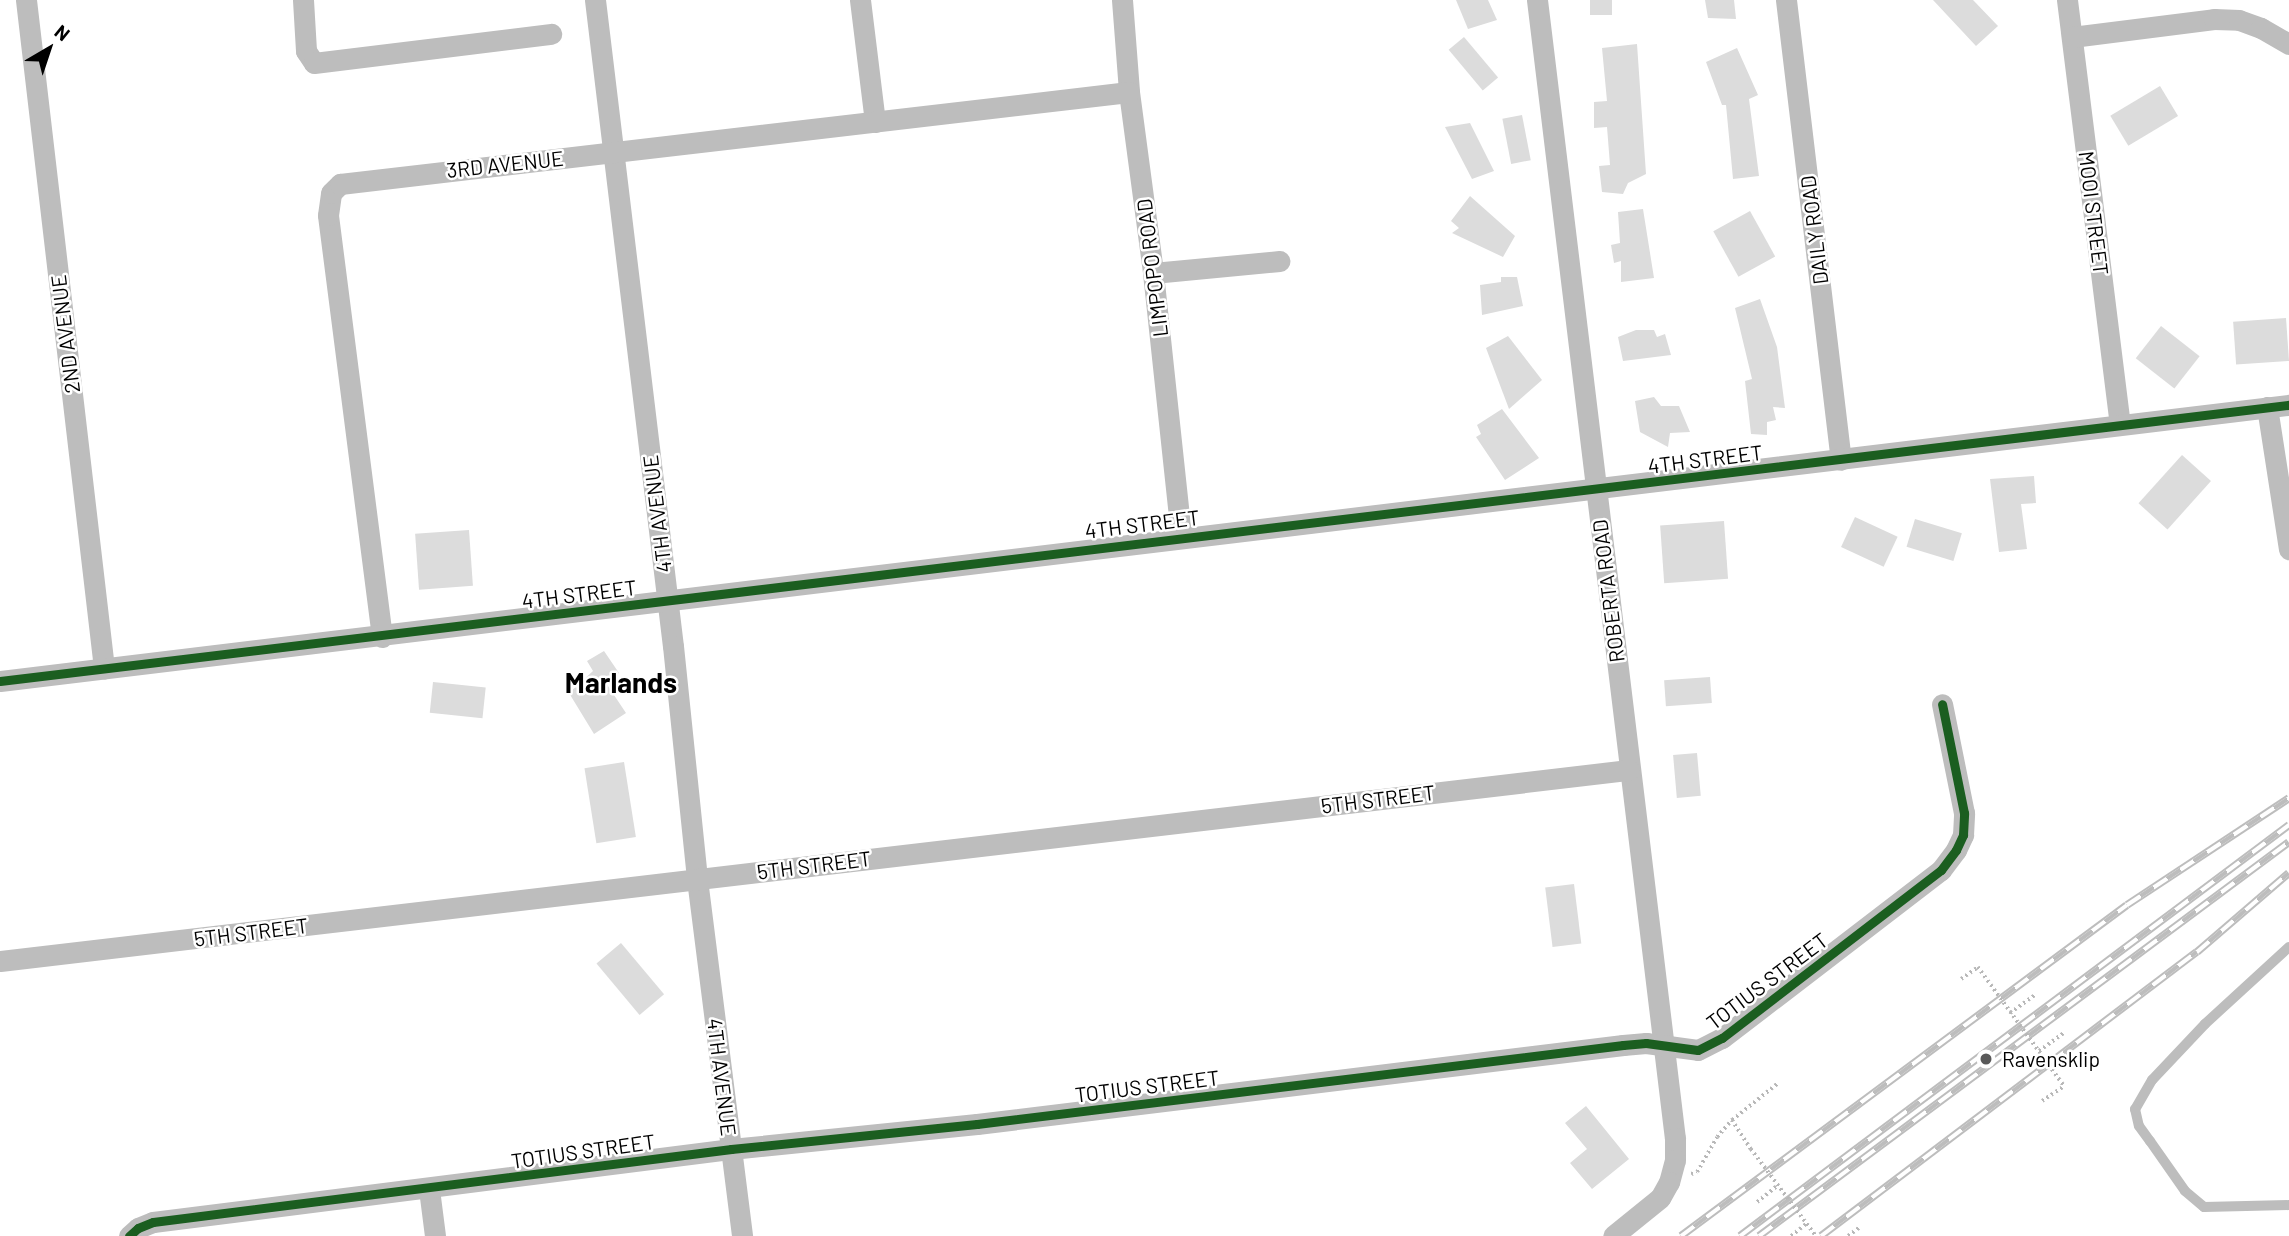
<!DOCTYPE html>
<style>
body{margin:0}
#map{position:relative;width:2289px;height:1236px;overflow:hidden;background:#fff;font-family:Barlow,sans-serif}
div>[style]{position:absolute}
[style*='--x']{left:calc(var(--x)*1px);top:calc(var(--y)*1px);width:calc(var(--w)*1px);rotate:calc(var(--a)*1deg)}
.building>*{inset:0;background:#dcdcdc;transform-origin:0 0}
.path>*{height:3.5px;margin-top:-1.75px;transform-origin:0;background:repeating-linear-gradient(90deg,#b8b8b8 0 2px,transparent 0 5.5px)}
.lane>*{height:10px;margin:-5px;padding:0 5px;transform-origin:5px;border-radius:5px;background:#bdbdbd}
.street>*{height:21px;margin:-10.5px;padding:0 10.5px;transform-origin:10.5px;border-radius:10.5px;background:#bdbdbd}
.rail>*{height:8px;margin-top:-4px;transform-origin:0;background:repeating-linear-gradient(90deg,#fff 0 16px,#bdbdbd 0 32px);box-sizing:border-box;border-block:2px solid #bdbdbd}
.path-bridge>*{height:3.5px;margin-top:-1.75px;transform-origin:0;background:repeating-linear-gradient(90deg,#b8b8b8 0 2px,transparent 0 5.5px)}
.cycleway>*{height:9px;margin:-4.5px;padding:0 4.5px;transform-origin:4.5px;border-radius:4.5px;background:#1b5e20}
.dots>*{width:19px;height:19px;translate:-50% -50%;box-sizing:border-box;border:4px solid #fff;border-radius:50%}
span{translate:-50% -50%;white-space:nowrap;text-align:center;line-height:1.15;-webkit-text-stroke:5px #fff;paint-order:stroke}
.street-label{font-size:21px;color:#000}
.poi-label{font-size:21px;color:#000}
.left{translate:0 -50%;text-align:left}
.district-label{font-size:28px;color:#000;font-weight:700}
.north{position:absolute;left:14px;top:14px;width:70px;height:70px;-webkit-text-stroke:5px #fff;paint-order:stroke;rotate:39deg;font-size:19px;font-weight:700;line-height:28px;text-align:center;color:#000}
.north::after{content:'';display:block;margin:auto;width:24px;height:32px;background:#000;clip-path:polygon(50% 0,100% 100%,50% 72%,0 100%)}
</style>
<div id="map">
<div class="building">
<i style="clip-path:polygon(1456px 0,1488px 0,1497px 20px,1468px 29px)"></i>
<i style="left:1590px;top:0;width:22px;height:15px"></i>
<i style="clip-path:polygon(1705px 0,1734px 0,1736px 19px,1708px 18px)"></i>
<i style="clip-path:polygon(1933px 0,1973px 0,1998px 26px,1976px 46px)"></i>
<i style="left:1464px;top:37px;width:53px;height:20px;rotate:50deg"></i>
<i style="clip-path:polygon(1637px 44px,1646px 174px,1628px 183px,1623px 194px,1602px 192px,1599px 166px,1610px 165px,1607px 127px,1594px 128px,1594px 102px,1607px 101px,1602px 48px)"></i>
<i style="clip-path:polygon(1737px 48px,1758px 95px,1749px 99px,1759px 176px,1733px 179px,1726px 105px,1722px 105px,1706px 62px)"></i>
<i style="left:2160px;top:86px;width:35px;height:58px;rotate:59deg"></i>
<i style="left:1522px;top:115px;width:46px;height:20px;rotate:79deg"></i>
<i style="clip-path:polygon(1470px 123px,1494px 171px,1472px 179px,1445px 127px)"></i>
<i style="clip-path:polygon(1470px 196px,1515px 236px,1503px 257px,1452px 233px,1459px 228px,1451px 221px)"></i>
<i style="clip-path:polygon(1643px 209px,1654px 278px,1621px 282px,1621px 261px,1614px 263px,1611px 245px,1620px 243px,1618px 212px)"></i>
<i style="left:1750px;top:211px;width:52px;height:42px;rotate:61deg"></i>
<i style="clip-path:polygon(1501px 277px,1517px 277px,1523px 306px,1482px 315px,1480px 285px,1501px 282px)"></i>
<i style="clip-path:polygon(1760px 299px,1777px 347px,1785px 408px,1773px 407px,1776px 420px,1767px 422px,1767px 435px,1751px 434px,1745px 381px,1752px 379px,1735px 308px)"></i>
<i style="left:2286px;top:318px;width:43px;height:53px;rotate:86deg"></i>
<i style="left:2161px;top:326px;width:49px;height:41px;rotate:38deg"></i>
<i style="clip-path:polygon(1636px 330px,1654px 330px,1657px 337px,1665px 334px,1671px 355px,1623px 361px,1618px 337px)"></i>
<i style="clip-path:polygon(1508px 336px,1542px 380px,1509px 409px,1486px 348px)"></i>
<i style="clip-path:polygon(1654px 397px,1661px 406px,1679px 406px,1690px 432px,1670px 433px,1668px 447px,1640px 432px,1635px 401px)"></i>
<i style="clip-path:polygon(1502px 409px,1539px 458px,1505px 480px,1476px 437px,1481px 434px,1477px 425px)"></i>
<i style="left:2182px;top:455px;width:39px;height:65px;rotate:42deg"></i>
<i style="clip-path:polygon(2034px 476px,2036px 503px,2021px 504px,2027px 549px,1999px 552px,1990px 479px)"></i>
<i style="left:1855px;top:517px;width:47px;height:33px;rotate:25deg"></i>
<i style="left:1915px;top:519px;width:49px;height:29px;rotate:17deg"></i>
<i style="left:1724px;top:521px;width:58px;height:64px;rotate:86deg"></i>
<i style="left:469px;top:530px;width:56px;height:54px;rotate:86deg"></i>
<i style="clip-path:polygon(604px 651px,619px 673px,606px 683px,626px 713px,594px 734px,569px 693px,593px 671px,587px 661px)"></i>
<i style="left:1710px;top:677px;width:26px;height:46px;rotate:86deg"></i>
<i style="left:433px;top:682px;width:53px;height:31px;rotate:6deg"></i>
<i style="left:1697px;top:753px;width:43px;height:24px;rotate:85deg"></i>
<i style="left:624px;top:762px;width:76px;height:40px;rotate:81deg"></i>
<i style="left:1574px;top:884px;width:60px;height:29px;rotate:83deg"></i>
<i style="left:621px;top:943px;width:67px;height:32px;rotate:50deg"></i>
<i style="clip-path:polygon(1586px 1106px,1629px 1159px,1592px 1189px,1570px 1163px,1587px 1149px,1565px 1123px)"></i>
</div>
<div class="path">
<i style="--x:1961;--y:979;--w:21;--a:-35"></i>
<i style="--x:2010;--y:1013;--w:32;--a:-36"></i>
<i style="--x:2039;--y:1051;--w:31;--a:-36"></i>
<i style="--x:2042;--y:1101;--w:27;--a:-34"></i>
<i style="--x:1732;--y:1120;--w:35;--a:57"></i>
<i style="--x:1691;--y:1174;--w:6;--a:-18"></i>
<i style="--x:1697;--y:1172;--w:40;--a:-60.3"></i>
<i style="--x:1717;--y:1137;--w:23;--a:-49"></i>
<i style="--x:1732;--y:1120;--w:58;--a:-38.7"></i>
<i style="--x:1757;--y:1202;--w:26;--a:-39"></i>
<i style="--x:1791;--y:1236;--w:21;--a:-39"></i>
<i style="--x:1848;--y:1236;--w:15;--a:-37"></i>
</div>
<div class="lane">
<i style="--x:2289;--y:947;--w:114;--a:137.5"></i>
<i style="--x:2205;--y:1024;--w:77;--a:133.4"></i>
<i style="--x:2152;--y:1080;--w:34;--a:120"></i>
<i style="--x:2135;--y:1109;--w:17;--a:77"></i>
<i style="--x:2139;--y:1126;--w:19;--a:54"></i>
<i style="--x:2150;--y:1141;--w:61;--a:55"></i>
<i style="--x:2185;--y:1191;--w:25;--a:40"></i>
<i style="--x:2204;--y:1207;--w:85;--a:-1.3"></i>
</div>
<div class="street">
<i style="--x:26;--y:0;--w:673;--a:83.34"></i>
<i style="--x:303;--y:0;--w:51;--a:86.6"></i>
<i style="--x:306;--y:51;--w:14;--a:56"></i>
<i style="--x:314;--y:63;--w:239;--a:-7"></i>
<i style="--x:595;--y:0;--w:651;--a:83.12"></i>
<i style="--x:673;--y:646;--w:234;--a:84.1"></i>
<i style="--x:697;--y:879;--w:360;--a:82.8"></i>
<i style="--x:860;--y:0;--w:123;--a:83"></i>
<i style="--x:1122;--y:0;--w:92;--a:85.6"></i>
<i style="--x:1129;--y:92;--w:183;--a:82.4"></i>
<i style="--x:1153;--y:273;--w:265;--a:83.9"></i>
<i style="--x:1537;--y:0;--w:1146;--a:83.09"></i>
<i style="--x:1675;--y:1138;--w:22;--a:90"></i>
<i style="--x:1675;--y:1160;--w:23;--a:105"></i>
<i style="--x:1669;--y:1182;--w:18;--a:119"></i>
<i style="--x:1660;--y:1198;--w:60;--a:141"></i>
<i style="--x:1786;--y:0;--w:463;--a:83.2"></i>
<i style="--x:2067;--y:0;--w:428;--a:82.9"></i>
<i style="--x:2072;--y:37;--w:143;--a:-7.2"></i>
<i style="--x:2214;--y:19;--w:25;--a:2"></i>
<i style="--x:2239;--y:20;--w:23;--a:20"></i>
<i style="--x:2261;--y:28;--w:32;--a:30"></i>
<i style="--x:1153;--y:273;--w:127;--a:-5.4"></i>
<i style="--x:2267;--y:407;--w:144;--a:81.2"></i>
<i style="--x:382;--y:637;--w:425;--a:-97.3"></i>
<i style="--x:328;--y:215;--w:22;--a:-82"></i>
<i style="--x:331;--y:193;--w:13;--a:-45"></i>
<i style="--x:340;--y:184;--w:794;--a:-6.65"></i>
<i style="--x:0;--y:681;--w:2306;--a:-6.88"></i>
<i style="--x:0;--y:961;--w:1640;--a:-6.69"></i>
<i style="--x:429;--y:1189;--w:47;--a:82.7"></i>
<i style="--x:129;--y:1236;--w:12;--a:-42"></i>
<i style="--x:138;--y:1228;--w:16;--a:-22"></i>
<i style="--x:153;--y:1222;--w:583;--a:-7.2"></i>
<i style="--x:731;--y:1149;--w:247;--a:-5.8"></i>
<i style="--x:977;--y:1124;--w:651;--a:-6.97"></i>
<i style="--x:1623;--y:1045;--w:23;--a:-5"></i>
<i style="--x:1646;--y:1043;--w:52;--a:7.7"></i>
<i style="--x:1698;--y:1050;--w:27;--a:-27"></i>
<i style="--x:1722;--y:1038;--w:276;--a:-37.5"></i>
<i style="--x:1941;--y:870;--w:25;--a:-53"></i>
<i style="--x:1956;--y:850;--w:17;--a:-65"></i>
<i style="--x:1963;--y:835;--w:22;--a:-87"></i>
<i style="--x:1964;--y:813;--w:111;--a:-101.4"></i>
</div>
<div class="rail">
<i style="--x:1681;--y:1236;--w:555;--a:-36.58"></i>
<i style="--x:2127;--y:905;--w:194;--a:-33.4"></i>
<i style="--x:1740;--y:1236;--w:686;--a:-36.82"></i>
<i style="--x:1759;--y:1236;--w:660;--a:-36.63"></i>
<i style="--x:1821;--y:1236;--w:471;--a:-37.1"></i>
<i style="--x:2197;--y:952;--w:121;--a:-40.7"></i>
</div>
<div class="path-bridge">
<i style="--x:1978;--y:967;--w:147;--a:54.1"></i>
<i style="--x:1751;--y:1149;--w:109;--a:53.2"></i>
</div>
<div class="cycleway">
<i style="--x:0;--y:681;--w:2306;--a:-6.88"></i>
<i style="--x:129;--y:1236;--w:12;--a:-42"></i>
<i style="--x:138;--y:1228;--w:16;--a:-22"></i>
<i style="--x:153;--y:1222;--w:583;--a:-7.2"></i>
<i style="--x:731;--y:1149;--w:247;--a:-5.8"></i>
<i style="--x:977;--y:1124;--w:651;--a:-6.97"></i>
<i style="--x:1623;--y:1045;--w:23;--a:-5"></i>
<i style="--x:1646;--y:1043;--w:52;--a:7.7"></i>
<i style="--x:1698;--y:1050;--w:27;--a:-27"></i>
<i style="--x:1722;--y:1038;--w:276;--a:-37.5"></i>
<i style="--x:1941;--y:870;--w:25;--a:-53"></i>
<i style="--x:1956;--y:850;--w:17;--a:-65"></i>
<i style="--x:1963;--y:835;--w:22;--a:-87"></i>
<i style="--x:1964;--y:813;--w:111;--a:-101.4"></i>
</div>
<div class="dots">
<i style="left:1986px;top:1059px;background:#595959"></i>
</div>
<div class="street-label">
<span style="left:505px;top:164px;rotate:-6deg">3RD AVENUE</span>
<span style="left:2094px;top:213px;rotate:83deg">MOOI STREET</span>
<span style="left:1814px;top:230px;rotate:-97deg">DAILY ROAD</span>
<span style="left:1152px;top:268px;rotate:-97deg">LIMPOPO ROAD</span>
<span style="left:65px;top:334px;rotate:-97deg">2ND AVENUE</span>
<span style="left:1705px;top:459px;rotate:-7deg">4TH STREET</span>
<span style="left:657px;top:514px;rotate:-97deg">4TH AVENUE</span>
<span style="left:1142px;top:524px;rotate:-7deg">4TH STREET</span>
<span style="left:1608px;top:591px;rotate:-97deg">ROBERTA ROAD</span>
<span style="left:579px;top:594px;rotate:-7deg">4TH STREET</span>
<span style="left:1378px;top:799px;rotate:-7deg">5TH STREET</span>
<span style="left:814px;top:865px;rotate:-7deg">5TH STREET</span>
<span style="left:251px;top:932px;rotate:-7deg">5TH STREET</span>
<span style="left:1767px;top:981px;rotate:-37deg">TOTIUS STREET</span>
<span style="left:722px;top:1077px;rotate:83deg">4TH AVENUE</span>
<span style="left:1147px;top:1086px;rotate:-7deg">TOTIUS STREET</span>
<span style="left:583px;top:1151px;rotate:-8deg">TOTIUS STREET</span>
</div>
<div class="poi-label">
<span class="left" style="left:2002px;top:1059px">Ravensklip</span>
</div>
<div class="district-label">
<span style="left:621px;top:682px">Marlands</span>
</div>
<div class="north">N</div>
</div>
